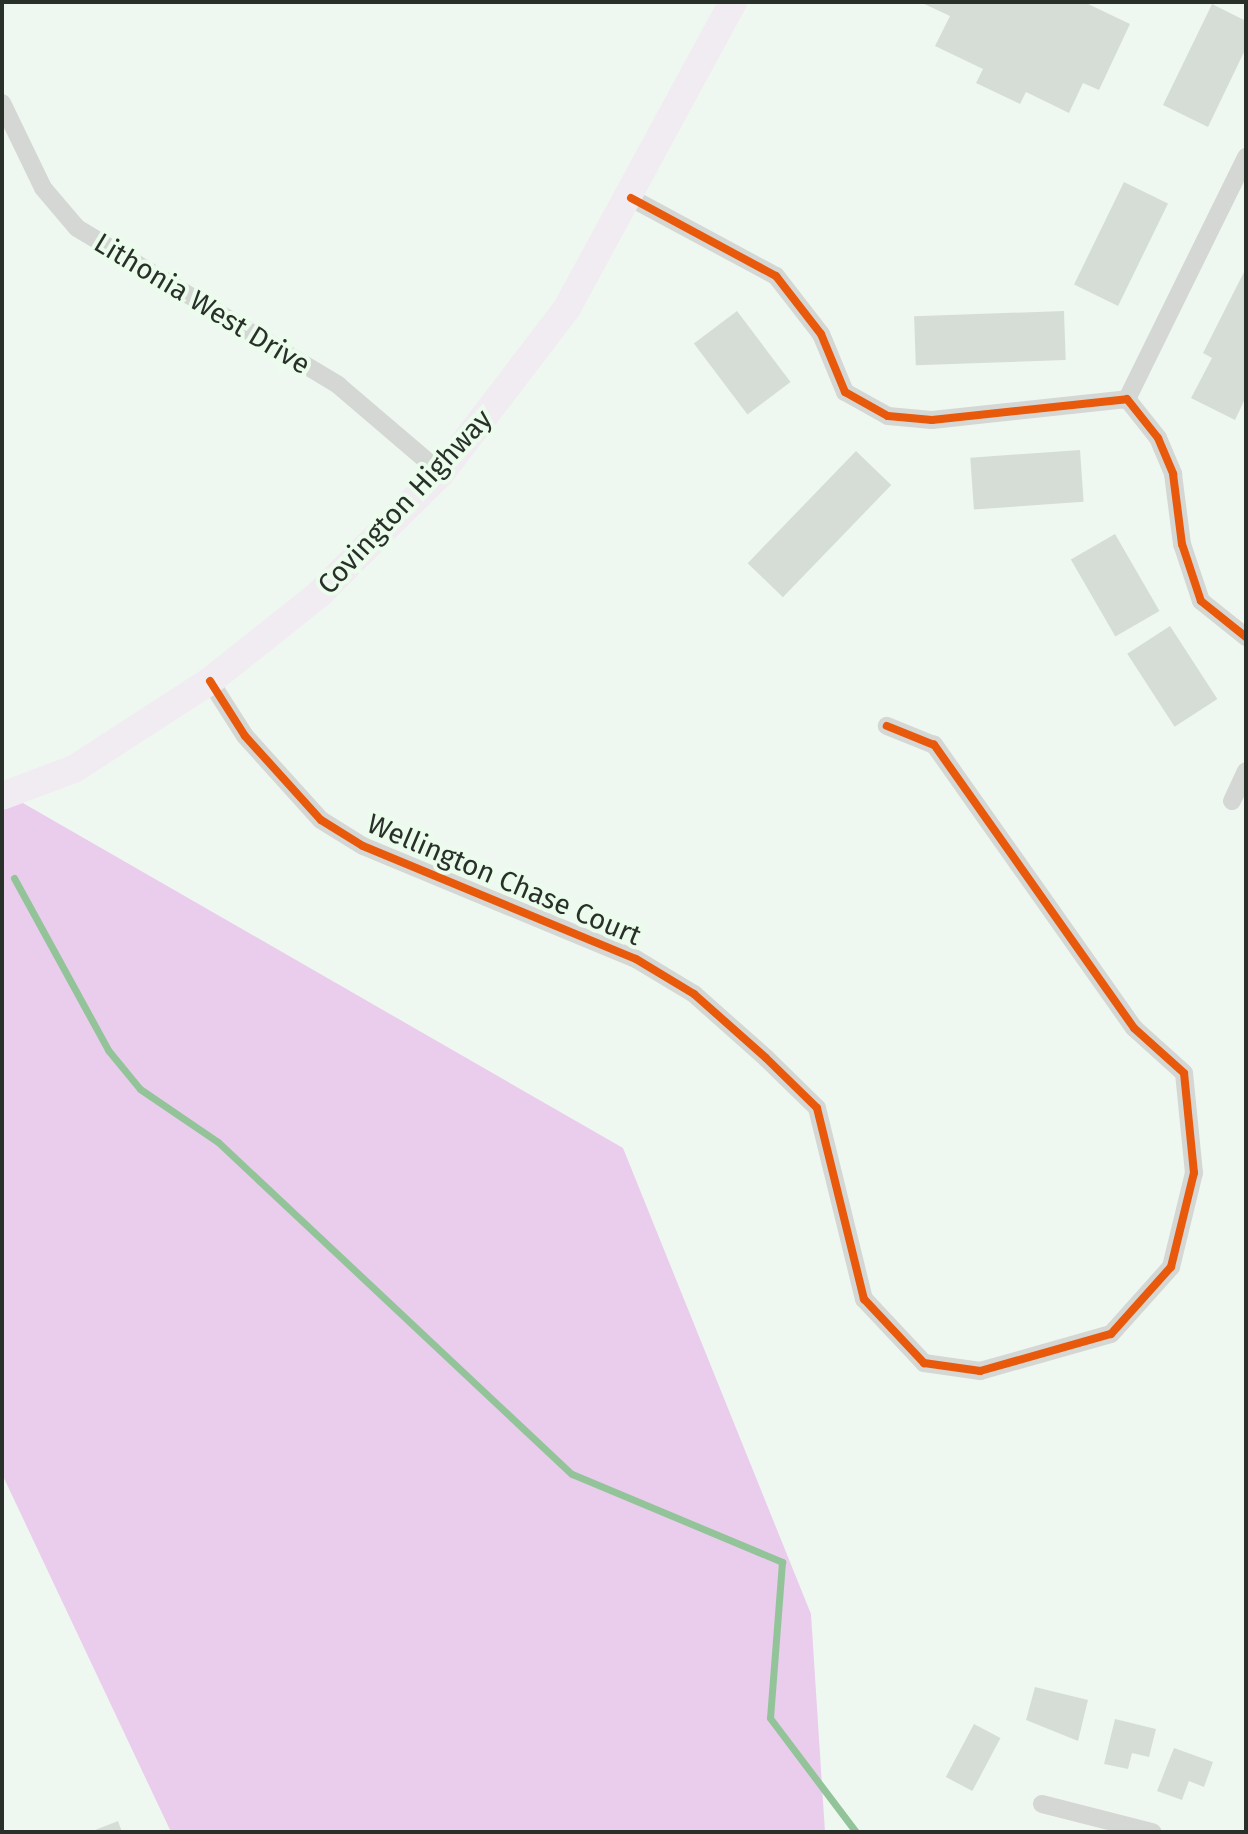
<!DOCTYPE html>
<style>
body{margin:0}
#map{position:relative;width:1248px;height:1834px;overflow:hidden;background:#eff8f0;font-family:"Fira Sans",sans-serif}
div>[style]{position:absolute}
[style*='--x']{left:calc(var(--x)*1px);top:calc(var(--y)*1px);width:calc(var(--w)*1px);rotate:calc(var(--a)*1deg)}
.forest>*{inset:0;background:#eacdec}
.stream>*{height:7px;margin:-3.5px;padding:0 3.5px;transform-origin:3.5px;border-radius:3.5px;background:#93c499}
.building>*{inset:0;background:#d6ddd7;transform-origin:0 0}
.minor>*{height:18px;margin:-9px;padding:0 9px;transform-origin:9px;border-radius:9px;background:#d5d7d5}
.primary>*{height:28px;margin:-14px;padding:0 14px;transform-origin:14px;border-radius:14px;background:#f1ecf2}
.cycleway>*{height:8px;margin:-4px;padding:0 4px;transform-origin:4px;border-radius:4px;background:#e8590c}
span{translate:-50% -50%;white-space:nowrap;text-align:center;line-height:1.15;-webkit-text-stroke:8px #ebfcec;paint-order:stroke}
.street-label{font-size:28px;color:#29302a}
.frame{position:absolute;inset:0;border:4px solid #29302a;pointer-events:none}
</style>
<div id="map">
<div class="forest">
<i style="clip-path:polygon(2px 791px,623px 1148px,811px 1614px,825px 1832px,171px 1832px,2px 1474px)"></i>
</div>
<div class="stream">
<i style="--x:14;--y:878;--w:196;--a:61.3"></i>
<i style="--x:108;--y:1050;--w:50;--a:50.6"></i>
<i style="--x:140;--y:1089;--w:94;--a:34.2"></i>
<i style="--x:218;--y:1142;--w:485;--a:43.2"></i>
<i style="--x:572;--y:1474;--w:228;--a:22.7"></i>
<i style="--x:782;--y:1562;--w:156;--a:94.4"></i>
<i style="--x:770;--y:1718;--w:143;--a:53"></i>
</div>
<div class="building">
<i style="clip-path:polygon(920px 2px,1084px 2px,1130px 24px,1099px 90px,1083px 83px,1069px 113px,1026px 92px,1020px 104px,976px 83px,983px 69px,935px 46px,950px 16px)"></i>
<i style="clip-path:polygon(1212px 4px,1246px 21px,1246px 48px,1208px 127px,1163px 105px)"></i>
<i style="left:1124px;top:182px;width:49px;height:114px;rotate:26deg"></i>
<i style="clip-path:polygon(1246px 268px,1246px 397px,1235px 420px,1191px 398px,1212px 358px,1203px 353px)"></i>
<i style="left:737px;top:311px;width:89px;height:54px;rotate:53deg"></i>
<i style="left:1064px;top:311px;width:49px;height:150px;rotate:88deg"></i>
<i style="left:1080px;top:450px;width:52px;height:110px;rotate:86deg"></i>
<i style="left:856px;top:451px;width:49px;height:156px;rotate:44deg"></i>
<i style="left:1115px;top:534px;width:89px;height:51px;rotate:60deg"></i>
<i style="left:1170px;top:626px;width:87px;height:51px;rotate:57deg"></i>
<i style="clip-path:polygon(1035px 1687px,1088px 1700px,1078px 1741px,1026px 1720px)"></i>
<i style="clip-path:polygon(1115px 1719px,1156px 1729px,1149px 1757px,1132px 1753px,1128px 1769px,1104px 1764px)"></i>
<i style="left:974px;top:1724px;width:30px;height:60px;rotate:28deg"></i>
<i style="clip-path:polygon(1174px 1748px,1213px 1762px,1204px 1787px,1189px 1781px,1182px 1800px,1157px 1791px)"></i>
<i style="clip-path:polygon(118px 1821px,122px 1832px,90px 1832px)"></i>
</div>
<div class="minor">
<i style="--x:2;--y:103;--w:94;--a:64.2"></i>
<i style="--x:43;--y:188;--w:52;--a:49.6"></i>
<i style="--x:77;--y:228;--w:305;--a:31"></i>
<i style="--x:338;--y:385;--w:135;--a:40.5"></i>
<i style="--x:631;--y:198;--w:165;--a:28.3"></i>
<i style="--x:776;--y:276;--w:73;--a:52.2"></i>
<i style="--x:821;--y:334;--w:63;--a:67.5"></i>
<i style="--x:845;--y:392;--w:49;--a:29.2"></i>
<i style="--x:888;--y:416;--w:44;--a:5.2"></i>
<i style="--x:932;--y:420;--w:196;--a:-6.1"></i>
<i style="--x:1127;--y:399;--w:50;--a:51.5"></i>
<i style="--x:1158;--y:438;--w:39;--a:67"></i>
<i style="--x:1173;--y:474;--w:71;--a:82.7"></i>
<i style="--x:1182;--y:544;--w:60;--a:71.6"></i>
<i style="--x:1201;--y:601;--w:58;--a:38.7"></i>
<i style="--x:1127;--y:399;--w:270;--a:-63.8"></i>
<i style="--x:210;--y:681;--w:65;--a:57.5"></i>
<i style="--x:245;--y:736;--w:113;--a:47.9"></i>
<i style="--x:321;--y:820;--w:49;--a:31.8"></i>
<i style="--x:363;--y:846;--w:295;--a:22.5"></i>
<i style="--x:636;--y:959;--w:68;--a:31.1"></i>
<i style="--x:694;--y:994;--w:96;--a:41.6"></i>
<i style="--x:766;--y:1058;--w:71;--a:44.4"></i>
<i style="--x:817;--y:1108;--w:197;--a:76.2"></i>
<i style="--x:864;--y:1299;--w:88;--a:46.8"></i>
<i style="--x:924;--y:1363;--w:57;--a:8.1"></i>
<i style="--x:980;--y:1371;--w:136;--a:-15.8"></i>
<i style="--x:1111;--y:1334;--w:90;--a:-48.2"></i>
<i style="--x:1171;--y:1267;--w:97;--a:-76.3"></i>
<i style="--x:1194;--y:1173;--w:100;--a:-95.7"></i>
<i style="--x:1184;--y:1073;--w:67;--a:-138"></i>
<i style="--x:1134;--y:1028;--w:347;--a:-125.2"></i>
<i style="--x:934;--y:745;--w:51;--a:-158"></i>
<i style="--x:1232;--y:801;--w:33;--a:-65"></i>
<i style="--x:1042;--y:1804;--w:114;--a:14.3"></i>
</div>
<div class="primary">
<i style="--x:2;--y:796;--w:77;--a:-20.6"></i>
<i style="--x:74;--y:769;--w:162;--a:-32.9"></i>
<i style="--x:210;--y:681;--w:138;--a:-38.5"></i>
<i style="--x:318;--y:595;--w:173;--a:-44.8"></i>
<i style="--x:441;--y:473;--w:208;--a:-52.6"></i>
<i style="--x:567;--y:308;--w:348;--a:-61.5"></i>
</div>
<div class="cycleway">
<i style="--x:631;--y:198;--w:165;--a:28.3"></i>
<i style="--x:776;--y:276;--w:73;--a:52.2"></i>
<i style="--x:821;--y:334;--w:63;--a:67.5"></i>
<i style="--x:845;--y:392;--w:49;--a:29.2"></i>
<i style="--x:888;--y:416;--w:44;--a:5.2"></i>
<i style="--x:932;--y:420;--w:196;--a:-6.1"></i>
<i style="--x:1127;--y:399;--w:50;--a:51.5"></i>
<i style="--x:1158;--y:438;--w:39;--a:67"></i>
<i style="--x:1173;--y:474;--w:71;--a:82.7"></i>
<i style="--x:1182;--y:544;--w:60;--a:71.6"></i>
<i style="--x:1201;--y:601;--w:58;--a:38.7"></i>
<i style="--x:210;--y:681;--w:65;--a:57.5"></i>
<i style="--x:245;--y:736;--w:113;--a:47.9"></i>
<i style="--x:321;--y:820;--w:49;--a:31.8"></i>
<i style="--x:363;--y:846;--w:295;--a:22.5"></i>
<i style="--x:636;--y:959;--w:68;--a:31.1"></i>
<i style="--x:694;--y:994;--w:96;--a:41.6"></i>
<i style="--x:766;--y:1058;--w:71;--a:44.4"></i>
<i style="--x:817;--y:1108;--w:197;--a:76.2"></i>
<i style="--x:864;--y:1299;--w:88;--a:46.8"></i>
<i style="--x:924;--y:1363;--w:57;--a:8.1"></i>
<i style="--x:980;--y:1371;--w:136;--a:-15.8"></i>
<i style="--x:1111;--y:1334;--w:90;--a:-48.2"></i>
<i style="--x:1171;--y:1267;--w:97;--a:-76.3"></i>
<i style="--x:1194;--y:1173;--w:100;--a:-95.7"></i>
<i style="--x:1184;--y:1073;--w:67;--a:-138"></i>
<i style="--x:1134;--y:1028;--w:347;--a:-125.2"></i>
<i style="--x:934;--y:745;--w:51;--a:-158"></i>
</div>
<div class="street-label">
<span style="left:202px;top:304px;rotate:31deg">Lithonia West Drive</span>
<span style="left:405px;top:502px;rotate:-47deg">Covington Highway</span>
<span style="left:504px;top:880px;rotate:23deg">Wellington Chase Court</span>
</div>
<div class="frame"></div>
</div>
